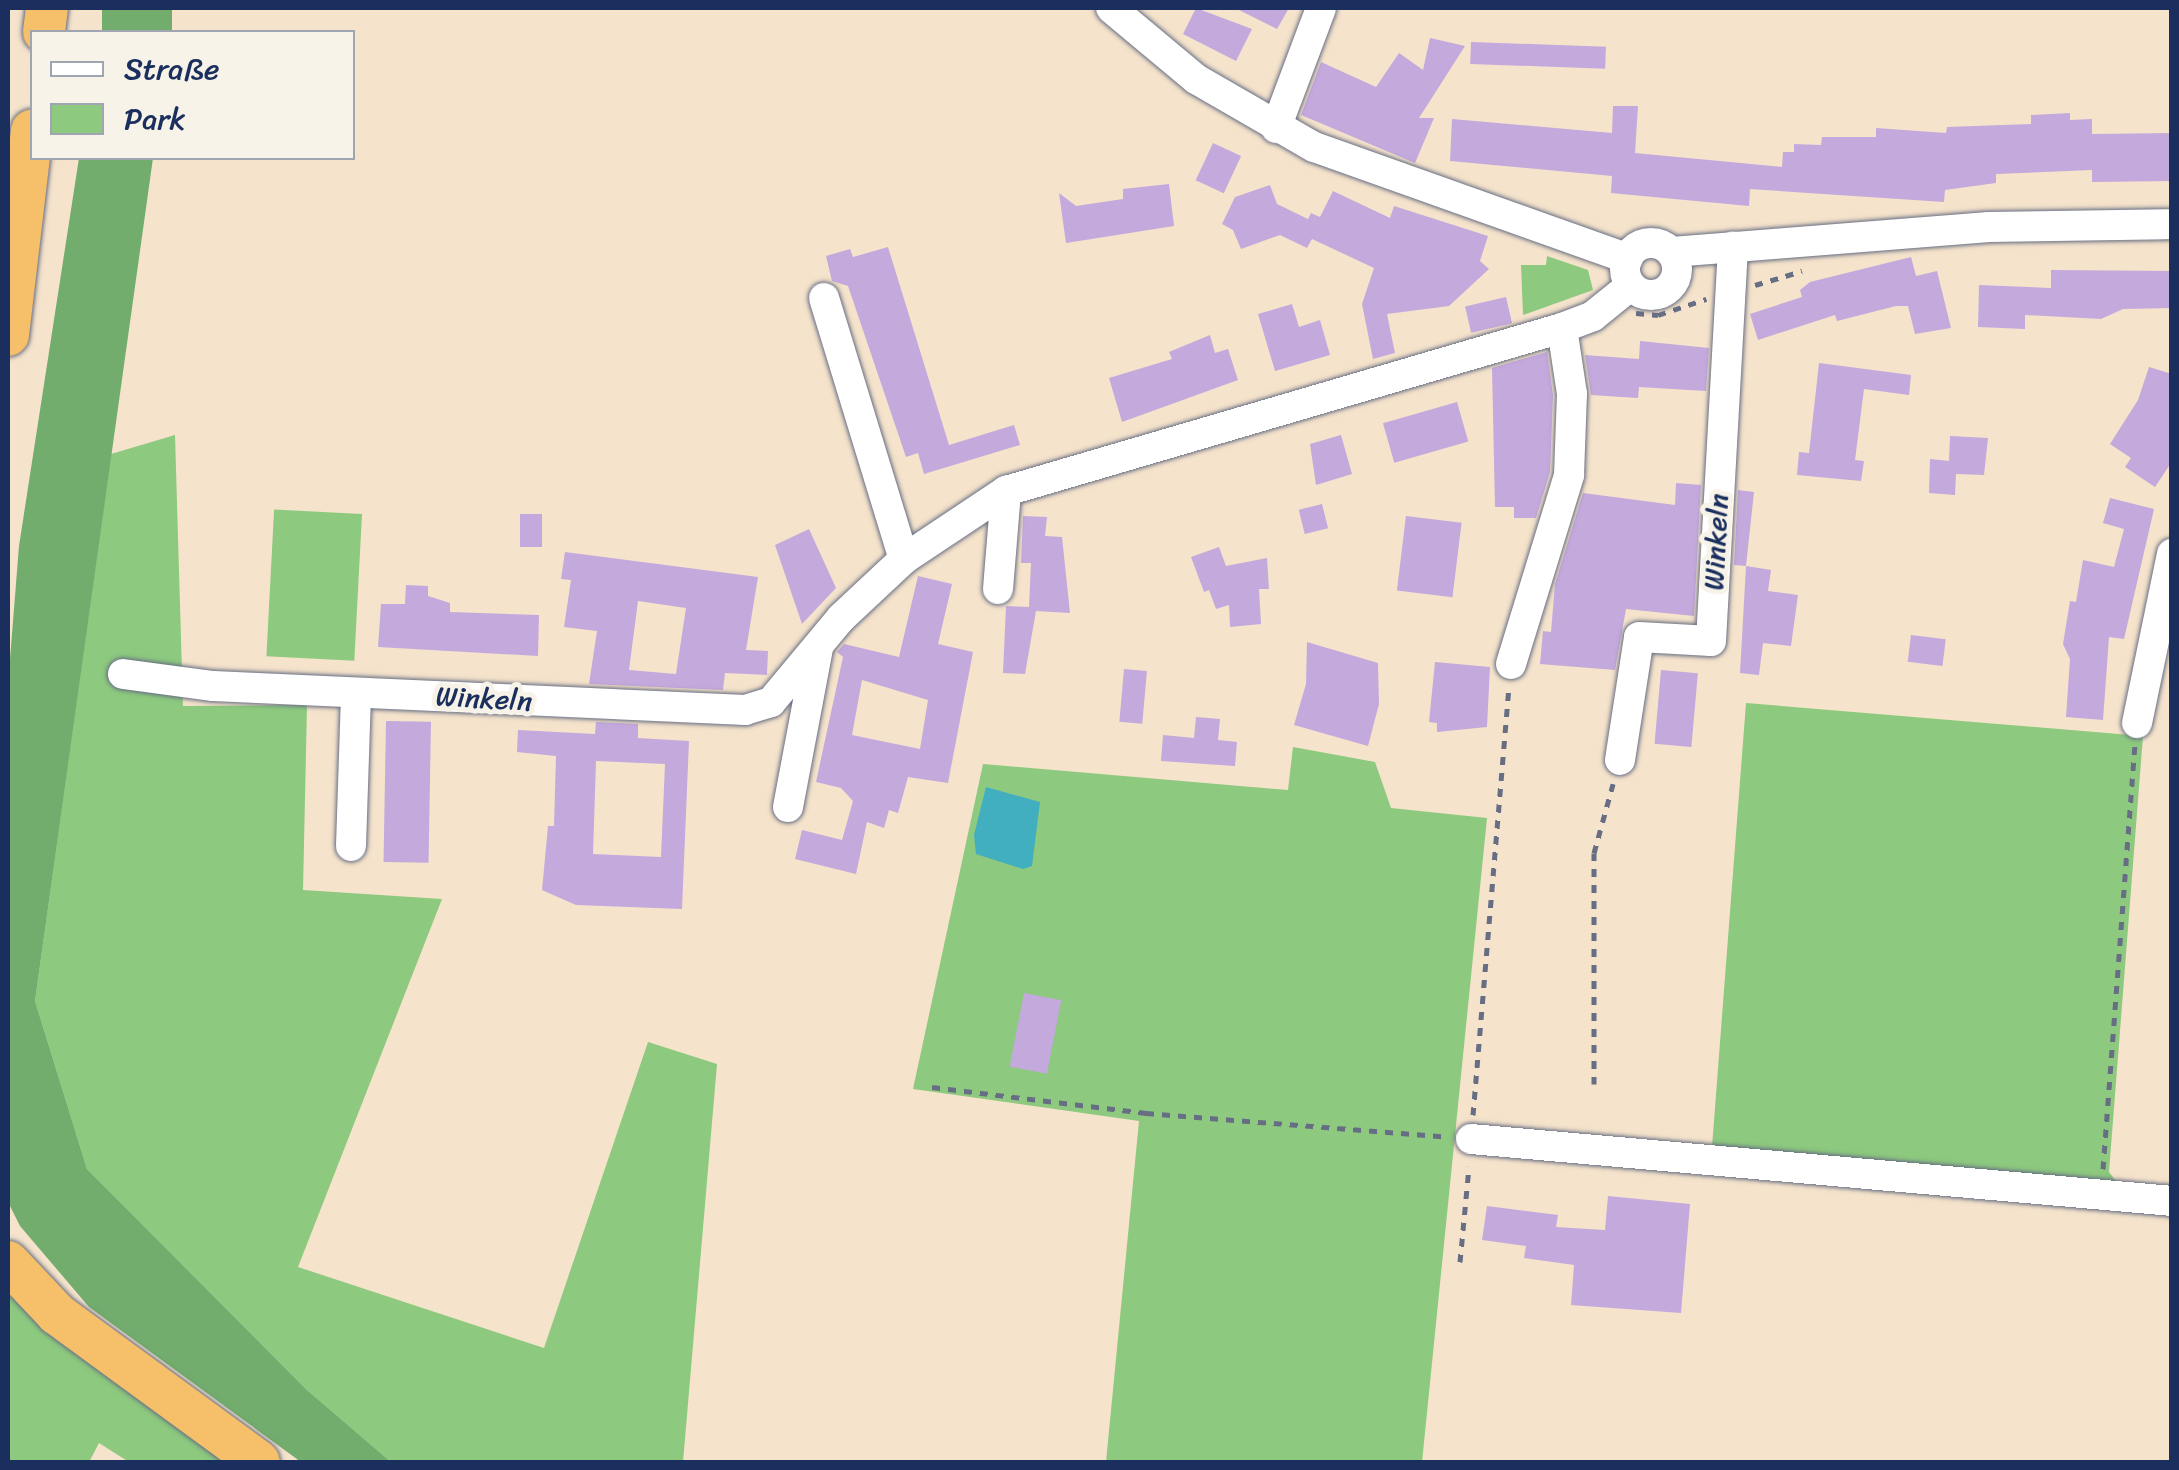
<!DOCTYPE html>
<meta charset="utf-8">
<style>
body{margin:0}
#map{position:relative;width:2179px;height:1470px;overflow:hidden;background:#f5e3cb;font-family:Sriracha,sans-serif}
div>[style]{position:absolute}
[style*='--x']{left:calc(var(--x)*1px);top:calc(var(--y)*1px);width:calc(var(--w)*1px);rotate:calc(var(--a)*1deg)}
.green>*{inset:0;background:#8dc97e;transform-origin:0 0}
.forest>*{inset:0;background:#72ad6d;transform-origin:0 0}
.water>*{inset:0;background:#41afbf}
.building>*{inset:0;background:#c4a9dd;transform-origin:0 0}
.path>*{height:5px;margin-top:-2.5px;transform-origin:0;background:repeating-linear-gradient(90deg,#676e84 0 8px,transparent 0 16px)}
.roads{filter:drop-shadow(0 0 2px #676e84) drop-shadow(0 0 2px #676e84)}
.minor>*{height:30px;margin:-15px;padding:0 15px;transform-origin:15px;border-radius:15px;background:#fff}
.minor>.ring{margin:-15px;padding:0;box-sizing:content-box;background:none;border:30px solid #fff;border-radius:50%}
.highway>*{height:42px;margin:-21px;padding:0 21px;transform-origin:21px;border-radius:21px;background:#f6c06b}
span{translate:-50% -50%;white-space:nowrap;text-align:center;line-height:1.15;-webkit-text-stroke:10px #f7f3e8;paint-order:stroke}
.street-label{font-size:28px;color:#1b2f5e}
.frame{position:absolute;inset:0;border:10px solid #1b2f5e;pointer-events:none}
.legend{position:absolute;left:30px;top:30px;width:325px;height:130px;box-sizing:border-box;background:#f7f3e8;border:2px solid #9fa5b1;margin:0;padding:12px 18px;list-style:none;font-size:30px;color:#1b2f5e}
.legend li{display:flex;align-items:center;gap:20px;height:50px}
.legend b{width:50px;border:2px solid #9fa5b1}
</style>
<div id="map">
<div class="green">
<i style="clip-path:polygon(1547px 256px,1588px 270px,1593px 290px,1523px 315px,1521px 265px,1546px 265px)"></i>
<i style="clip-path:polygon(175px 435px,183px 706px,307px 705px,303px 890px,442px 899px,298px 1267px,544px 1348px,648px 1042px,717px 1064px,683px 1462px,391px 1462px,307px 1390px,87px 1169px,35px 1001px,111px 454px)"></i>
<i style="left:362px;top:514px;width:147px;height:88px;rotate:93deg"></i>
<i style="clip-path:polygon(1746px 703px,2143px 736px,2109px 1172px,2122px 1189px,1711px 1160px)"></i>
<i style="clip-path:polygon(1293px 747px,1375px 762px,1391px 808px,1487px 818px,1422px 1462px,1106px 1462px,1139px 1121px,913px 1089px,983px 764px,1288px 790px)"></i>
<i style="clip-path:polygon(8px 1280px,240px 1462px,129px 1462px,99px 1443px,89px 1462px,8px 1462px)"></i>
</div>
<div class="forest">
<i style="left:102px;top:8px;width:70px;height:24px"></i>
<i style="clip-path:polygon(79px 158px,153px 158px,35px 1001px,87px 1169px,307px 1390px,391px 1462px,301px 1462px,89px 1307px,20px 1226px,8px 1202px,8px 684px,19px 546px)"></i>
</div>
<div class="water">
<i style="clip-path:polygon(986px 787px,1040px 802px,1032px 866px,1023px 869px,976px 854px,974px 835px)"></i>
</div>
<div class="building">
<i style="clip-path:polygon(1196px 8px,1252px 29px,1236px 61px,1183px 34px)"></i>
<i style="clip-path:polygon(1235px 8px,1289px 8px,1277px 29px)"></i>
<i style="clip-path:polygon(1430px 38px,1465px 46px,1419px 118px,1434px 118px,1415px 163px,1301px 115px,1321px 62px,1376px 87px,1399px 53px,1423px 70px)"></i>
<i style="left:1471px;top:42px;width:135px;height:22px;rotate:2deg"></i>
<i style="clip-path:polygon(1613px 106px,1638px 106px,1635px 153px,1782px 167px,1783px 152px,1794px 152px,1794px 144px,1821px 145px,1822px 137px,1876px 137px,1876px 128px,1946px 133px,1947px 127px,2031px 124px,2031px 115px,2070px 113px,2070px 120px,2092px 119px,2092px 134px,2172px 133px,2172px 181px,2092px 182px,2092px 170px,1996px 174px,1996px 183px,1945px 190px,1944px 202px,1750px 189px,1749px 206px,1611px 193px,1612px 176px,1450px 161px,1452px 119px,1612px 133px)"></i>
<i style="left:1213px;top:143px;width:31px;height:41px;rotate:25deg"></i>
<i style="clip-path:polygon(1169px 184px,1174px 226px,1066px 243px,1059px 193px,1076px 206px,1123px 199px,1123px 189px)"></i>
<i style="clip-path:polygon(1270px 185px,1277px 204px,1308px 219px,1311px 213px,1320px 217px,1333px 191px,1390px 218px,1394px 206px,1488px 236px,1480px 261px,1489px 269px,1449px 306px,1387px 314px,1395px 353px,1373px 359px,1362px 304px,1374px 268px,1312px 239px,1307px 248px,1280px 235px,1241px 249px,1233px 230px,1222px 224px,1235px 197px)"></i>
<i style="clip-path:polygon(888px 247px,949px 445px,1014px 425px,1020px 445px,924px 474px,918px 453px,906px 457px,848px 286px,832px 281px,826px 256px,850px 249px,853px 257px)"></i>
<i style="clip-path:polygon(1911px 257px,1916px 276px,1937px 271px,1951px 328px,1915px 334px,1908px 306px,1896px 306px,1837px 321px,1835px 315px,1758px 340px,1750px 314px,1802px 297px,1800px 290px,1810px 282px)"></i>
<i style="clip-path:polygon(2051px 270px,2172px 271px,2172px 308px,2123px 309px,2101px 319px,2025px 315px,2025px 329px,1978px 327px,1979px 285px,2051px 288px)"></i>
<i style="left:1506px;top:297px;width:27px;height:42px;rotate:77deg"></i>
<i style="clip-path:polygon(1292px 304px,1299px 327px,1320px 320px,1330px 355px,1275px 371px,1258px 314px)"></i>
<i style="clip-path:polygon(1210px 335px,1215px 353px,1228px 349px,1238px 380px,1122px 422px,1109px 378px,1172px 359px,1169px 352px)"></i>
<i style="clip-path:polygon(1640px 341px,1709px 348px,1706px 391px,1639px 387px,1638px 398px,1591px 395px,1585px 355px,1639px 359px)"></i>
<i style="clip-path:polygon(1547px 352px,1553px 395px,1550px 472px,1536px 518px,1514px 518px,1514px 507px,1495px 507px,1492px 368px)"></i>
<i style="clip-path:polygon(1819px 363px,1911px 375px,1909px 395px,1864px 389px,1855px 460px,1864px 461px,1861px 481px,1797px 475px,1799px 452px,1809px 453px)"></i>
<i style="clip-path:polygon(2149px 367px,2172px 374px,2171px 463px,2155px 487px,2125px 467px,2131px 458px,2110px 444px,2138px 400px)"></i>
<i style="left:1457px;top:402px;width:41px;height:77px;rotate:74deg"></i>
<i style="clip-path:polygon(1341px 435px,1352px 474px,1316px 485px,1310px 444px)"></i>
<i style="clip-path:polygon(1950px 436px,1988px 438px,1984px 475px,1956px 474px,1955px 495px,1929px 493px,1930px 459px,1949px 461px)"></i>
<i style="clip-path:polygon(1676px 483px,1701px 485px,1694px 616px,1626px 609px,1615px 670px,1540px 664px,1543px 631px,1551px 632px,1555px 584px,1583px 493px,1675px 505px)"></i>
<i style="clip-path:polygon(1738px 490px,1754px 492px,1746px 566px,1734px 565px)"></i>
<i style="clip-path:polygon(2110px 498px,2154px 509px,2124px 639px,2109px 637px,2103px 720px,2066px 717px,2070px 659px,2063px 644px,2070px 601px,2076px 602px,2083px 560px,2114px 567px,2124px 529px,2103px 523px)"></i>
<i style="left:1322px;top:504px;width:25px;height:24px;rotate:76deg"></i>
<i style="left:520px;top:514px;width:22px;height:33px"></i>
<i style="clip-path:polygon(1023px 516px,1047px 517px,1045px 536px,1062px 537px,1070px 613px,1036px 611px,1025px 674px,1003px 673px,1006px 606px,1029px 607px,1031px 563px,1021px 563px)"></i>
<i style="left:1406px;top:516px;width:56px;height:75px;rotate:7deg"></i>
<i style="clip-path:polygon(809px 529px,836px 588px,802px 624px,775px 545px)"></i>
<i style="clip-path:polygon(1219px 547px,1226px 566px,1267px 558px,1269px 589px,1259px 589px,1261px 624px,1230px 627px,1229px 605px,1216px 609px,1209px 590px,1204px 592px,1191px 557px)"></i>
<i style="clip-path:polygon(evenodd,565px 552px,758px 577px,746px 650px,768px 651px,767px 675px,725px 673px,723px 690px,589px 684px,597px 631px,564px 627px,571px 580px,561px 579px,565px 552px,638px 601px,686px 608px,676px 674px,629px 670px,638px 601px)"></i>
<i style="clip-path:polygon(1746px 566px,1771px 570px,1768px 591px,1798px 595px,1791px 646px,1763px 643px,1759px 675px,1740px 673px)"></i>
<i style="clip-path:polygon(evenodd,918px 576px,952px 584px,938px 644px,973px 652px,948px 783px,908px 777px,898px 813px,889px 810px,884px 828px,867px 822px,856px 874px,795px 859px,802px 830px,842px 840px,853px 801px,841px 788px,816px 782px,843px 657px,837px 652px,844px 644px,899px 657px,918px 576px,862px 680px,928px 700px,920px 749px,852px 735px,862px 680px)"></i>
<i style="clip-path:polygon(406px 585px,428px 586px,428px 596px,450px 603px,450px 612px,539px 615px,538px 656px,378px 647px,381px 604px,405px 604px)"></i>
<i style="left:1911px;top:635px;width:35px;height:27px;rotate:7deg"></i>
<i style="clip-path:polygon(1307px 642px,1378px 663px,1379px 704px,1368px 746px,1294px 725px,1306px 684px)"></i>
<i style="clip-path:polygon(1435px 662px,1490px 667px,1487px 727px,1437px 732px,1437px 723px,1429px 722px)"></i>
<i style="left:1124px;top:669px;width:23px;height:53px;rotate:5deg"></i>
<i style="left:1661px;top:670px;width:37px;height:74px;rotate:5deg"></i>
<i style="clip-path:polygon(1196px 717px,1220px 719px,1218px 740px,1237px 742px,1235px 766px,1161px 761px,1163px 735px,1194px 738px)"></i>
<i style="left:386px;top:721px;width:45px;height:141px;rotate:1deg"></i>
<i style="clip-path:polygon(evenodd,596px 722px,638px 724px,638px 738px,689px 741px,682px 909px,576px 905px,542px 890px,548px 826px,554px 826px,556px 756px,517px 752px,518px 730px,595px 734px,596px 722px,596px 761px,665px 764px,661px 857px,593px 854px,596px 761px)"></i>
<i style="left:1024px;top:993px;width:38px;height:75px;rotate:11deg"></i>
<i style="clip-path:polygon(1608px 1196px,1690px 1204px,1681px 1313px,1571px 1305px,1574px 1265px,1524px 1258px,1526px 1246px,1482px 1240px,1487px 1206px,1558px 1215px,1556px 1227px,1605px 1230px)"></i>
</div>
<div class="path">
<i style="--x:1755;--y:285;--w:49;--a:-16.6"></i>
<i style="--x:1636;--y:313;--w:22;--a:5"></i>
<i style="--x:1658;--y:315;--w:51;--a:-18.4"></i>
<i style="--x:1594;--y:1084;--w:231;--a:-90"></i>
<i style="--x:1594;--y:853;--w:72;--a:-74.6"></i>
<i style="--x:932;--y:1087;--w:216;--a:6.9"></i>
<i style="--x:1146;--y:1113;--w:303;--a:4.5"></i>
<i style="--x:1473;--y:1115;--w:430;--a:-85.2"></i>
<i style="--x:2103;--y:1169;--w:424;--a:-85.7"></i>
<i style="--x:1460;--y:1262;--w:96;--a:-84.6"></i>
</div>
<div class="roads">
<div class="minor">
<i style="--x:1111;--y:8;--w:111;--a:39.9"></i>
<i style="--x:1196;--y:79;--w:136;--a:30"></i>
<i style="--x:1314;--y:147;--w:333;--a:19.6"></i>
<i style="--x:1276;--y:128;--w:128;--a:-69.4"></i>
<i class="ring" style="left:1625px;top:243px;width:22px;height:22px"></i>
<i style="--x:1672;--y:252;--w:318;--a:-4.5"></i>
<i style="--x:1989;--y:227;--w:183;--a:-0.9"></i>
<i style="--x:824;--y:298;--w:273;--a:73"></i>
<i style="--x:998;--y:589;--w:98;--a:-85.3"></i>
<i style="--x:1511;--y:664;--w:198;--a:-72.9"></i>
<i style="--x:1569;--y:475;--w:81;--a:-87.9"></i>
<i style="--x:1572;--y:394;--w:67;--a:-98.6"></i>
<i style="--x:123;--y:674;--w:91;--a:7.6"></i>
<i style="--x:213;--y:686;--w:533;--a:2.58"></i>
<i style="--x:745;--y:710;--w:27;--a:-17"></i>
<i style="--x:771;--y:702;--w:109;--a:-50.2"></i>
<i style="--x:841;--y:618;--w:86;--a:-43.1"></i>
<i style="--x:904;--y:559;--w:123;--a:-33.7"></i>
<i style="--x:1006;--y:491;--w:579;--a:-16.34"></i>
<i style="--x:1562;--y:328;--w:33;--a:-21"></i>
<i style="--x:1593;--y:316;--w:48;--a:-39"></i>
<i style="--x:2137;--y:723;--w:173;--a:-78.3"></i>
<i style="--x:1620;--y:760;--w:124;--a:-81.2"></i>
<i style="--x:1639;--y:637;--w:72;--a:3.2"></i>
<i style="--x:1711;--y:641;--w:395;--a:-86.8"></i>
<i style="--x:788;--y:807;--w:162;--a:-79.3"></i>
<i style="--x:351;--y:846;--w:153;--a:-88.1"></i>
<i style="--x:1471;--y:1139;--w:704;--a:5.05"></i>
</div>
<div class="highway">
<i style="--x:44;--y:32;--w:24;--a:-83"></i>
<i style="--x:8;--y:335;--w:206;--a:-83.3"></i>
<i style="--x:8;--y:1262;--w:71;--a:46.7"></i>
<i style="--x:57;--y:1314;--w:250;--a:36.2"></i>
</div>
</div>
<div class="street-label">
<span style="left:1716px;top:542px;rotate:-87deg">Winkeln</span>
<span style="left:484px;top:699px;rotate:3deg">Winkeln</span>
</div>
<div class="frame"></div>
<ul class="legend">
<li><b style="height:12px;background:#fff"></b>Straße</li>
<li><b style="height:28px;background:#8dc97e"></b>Park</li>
</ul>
</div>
